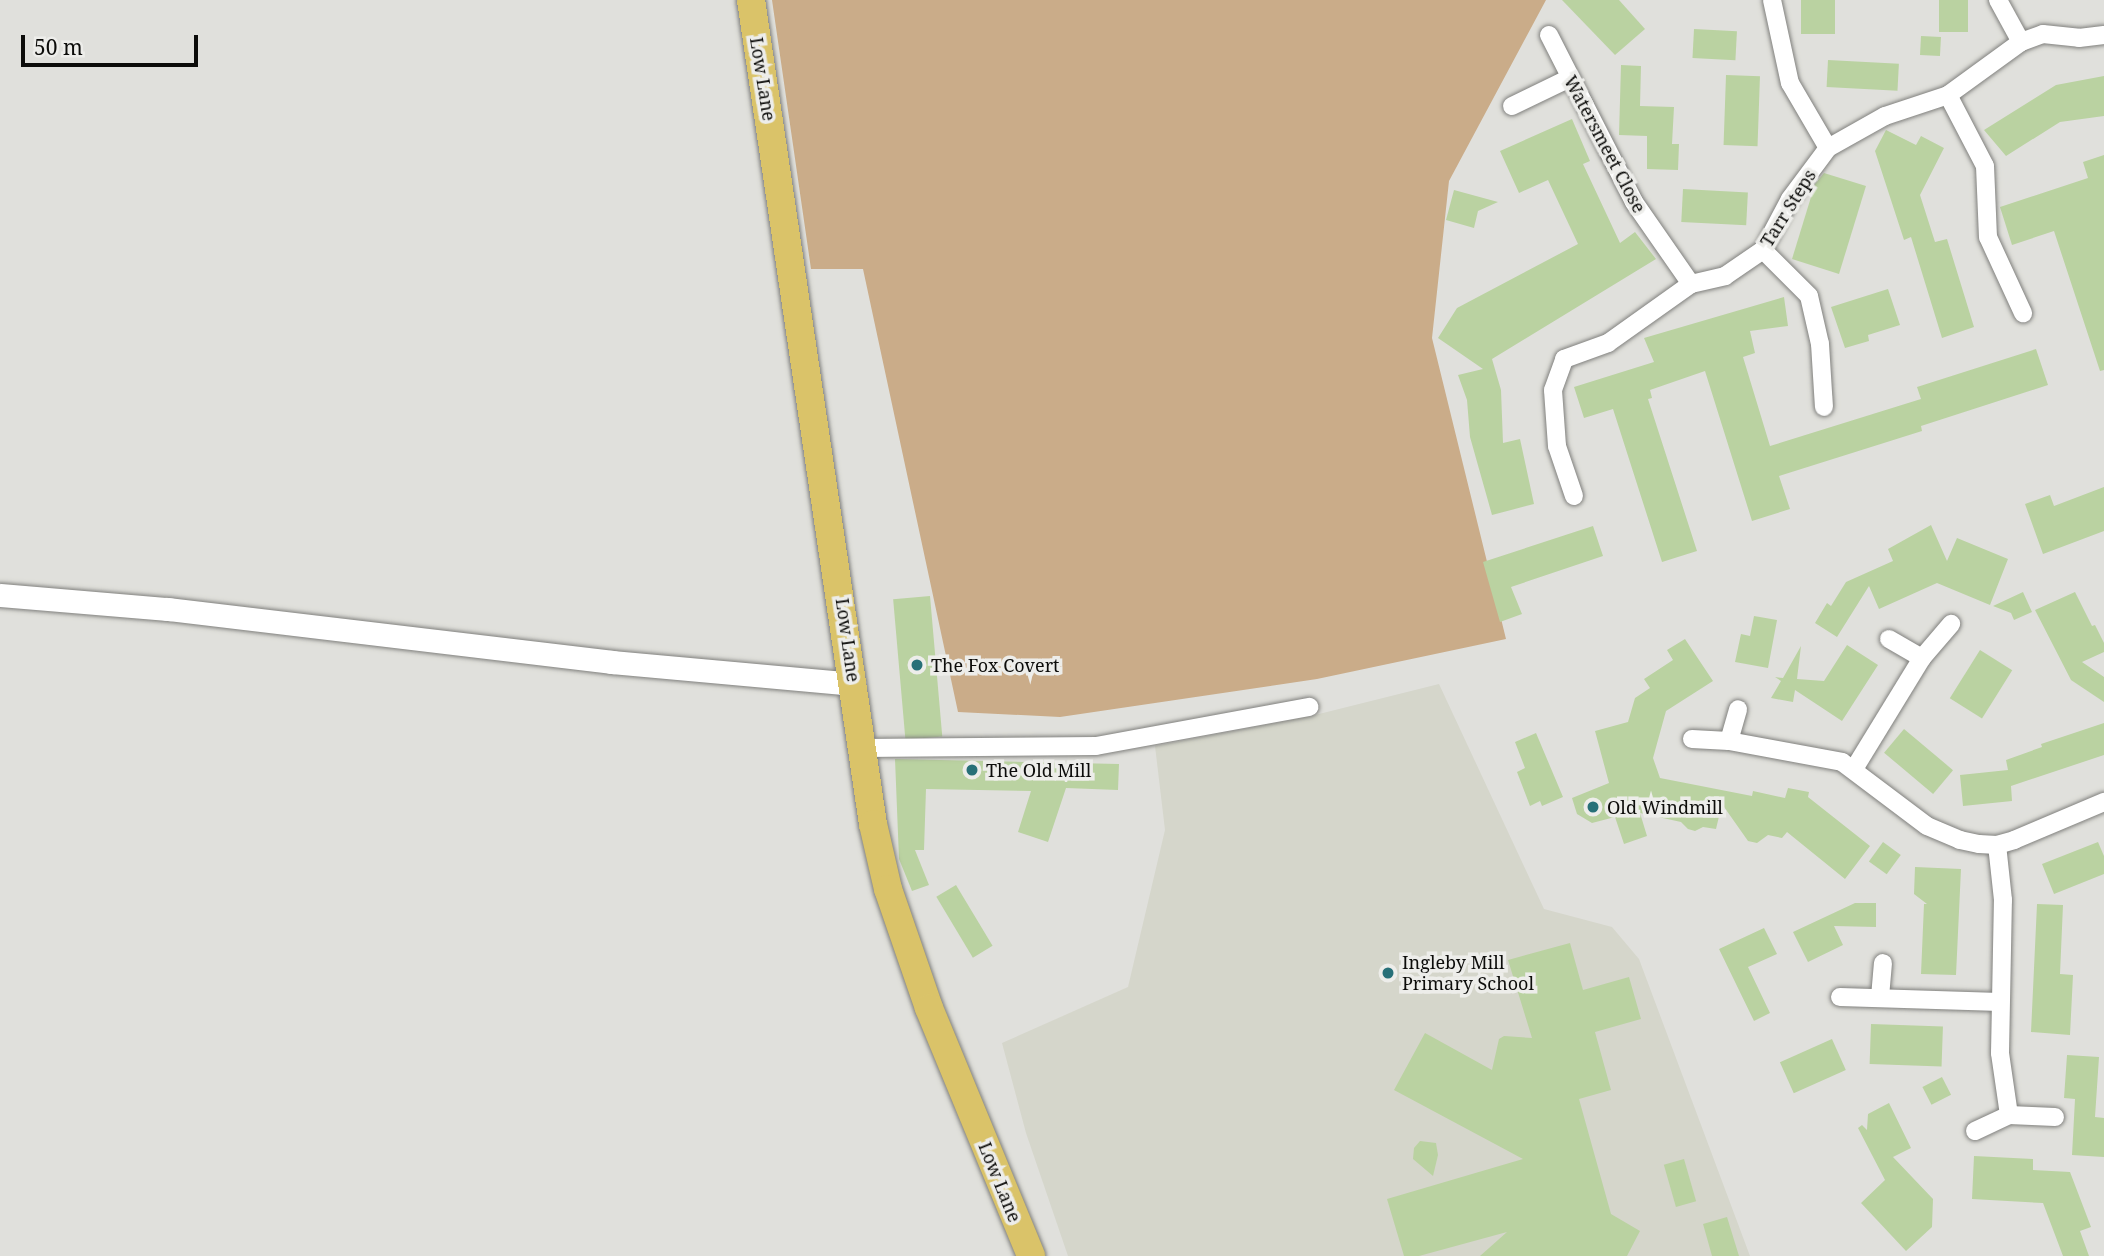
<!DOCTYPE html>
<style>
body{margin:0}
#map{position:relative;width:2104px;height:1256px;overflow:hidden;background:#e0e0dc;font-family:"Noto Serif",serif}
div>[style]{position:absolute}
[style*='--x']{left:calc(var(--x)*1px);top:calc(var(--y)*1px);width:calc(var(--w)*1px);rotate:calc(var(--a)*1deg)}
.built>*{inset:0;background:#d5d6cb}
.green>*{inset:0;background:#caac89}
.building>*{inset:0;background:#bad2a1;transform-origin:0 0}
.roads{filter:drop-shadow(0 0 2px #80807d) drop-shadow(0 0 2px #80807d)}
.minor>*{height:18px;margin:-9px;padding:0 9px;transform-origin:9px;border-radius:9px;background:#fff}
.tertiary>*{height:23px;margin:-11.5px;padding:0 11.5px;transform-origin:11.5px;border-radius:11.5px;background:#fff}
.primary>*{height:28px;margin:-14px;padding:0 14px;transform-origin:14px;border-radius:14px;background:#dac369}
.dots>*{width:19px;height:19px;translate:-50% -50%;box-sizing:border-box;border:4px solid #ededea;border-radius:50%}
span{translate:-50% -50%;white-space:nowrap;text-align:center;line-height:1.15;-webkit-text-stroke:7px #ededea;paint-order:stroke}
.street-label{font-size:18px;color:#0c0c0a}
.poi-label{font-size:18px;color:#0c0c0a}
.left{translate:0 -50%;text-align:left}
.scale{position:absolute;left:21px;top:35px;width:177px;height:32px;box-sizing:border-box;border:4px solid #0c0c0a;border-top:0;padding-left:9px;font-size:21px;line-height:24px;white-space:nowrap;color:#0c0c0a;-webkit-text-stroke:5px #ededea;paint-order:stroke}
</style>
<div id="map">
<div class="built">
<i style="clip-path:polygon(1439px 684px,1544px 909px,1612px 927px,1639px 959px,1750px 1256px,1068px 1256px,1026px 1133px,1002px 1043px,1128px 987px,1165px 830px,1155px 746px,1311px 716px)"></i>
</div>
<div class="green">
<i style="clip-path:polygon(772px 0,1546px 0,1449px 181px,1432px 338px,1506px 639px,1317px 679px,1060px 717px,958px 712px,863px 269px,811px 269px)"></i>
</div>
<div class="building">
<i style="clip-path:polygon(1562px 0,1619px 0,1645px 29px,1615px 55px)"></i>
<i style="left:1801px;top:0;width:34px;height:34px"></i>
<i style="left:1939px;top:0;width:29px;height:32px"></i>
<i style="left:1694px;top:29px;width:43px;height:29px;rotate:3deg"></i>
<i style="left:1921px;top:36px;width:20px;height:19px;rotate:3deg"></i>
<i style="left:1828px;top:60px;width:71px;height:27px;rotate:3deg"></i>
<i style="clip-path:polygon(1621px 65px,1641px 66px,1640px 106px,1674px 107px,1672px 144px,1679px 144px,1678px 170px,1647px 169px,1647px 136px,1619px 135px)"></i>
<i style="left:1726px;top:75px;width:34px;height:70px;rotate:2deg"></i>
<i style="clip-path:polygon(2104px 76px,2104px 116px,2060px 122px,2006px 156px,1984px 130px,2056px 85px)"></i>
<i style="clip-path:polygon(1572px 119px,1590px 161px,1583px 164px,1620px 243px,1635px 232px,1656px 259px,1492px 359px,1501px 390px,1503px 443px,1520px 439px,1534px 504px,1492px 515px,1470px 437px,1467px 400px,1458px 375px,1483px 369px,1438px 338px,1457px 308px,1578px 244px,1548px 180px,1519px 193px,1500px 151px)"></i>
<i style="clip-path:polygon(1886px 130px,1916px 145px,1921px 136px,1944px 148px,1920px 195px,1935px 242px,1947px 239px,1974px 327px,1942px 338px,1911px 237px,1904px 240px,1875px 151px)"></i>
<i style="clip-path:polygon(2104px 155px,2104px 370px,2100px 371px,2054px 231px,2012px 245px,2000px 207px,2088px 178px,2083px 162px)"></i>
<i style="clip-path:polygon(1824px 173px,1866px 186px,1839px 274px,1792px 259px,1815px 184px)"></i>
<i style="left:1683px;top:189px;width:65px;height:33px;rotate:3deg"></i>
<i style="clip-path:polygon(1454px 190px,1498px 202px,1478px 211px,1474px 228px,1446px 220px)"></i>
<i style="clip-path:polygon(1888px 289px,1900px 325px,1868px 335px,1869px 341px,1845px 348px,1831px 307px)"></i>
<i style="clip-path:polygon(1784px 297px,1788px 326px,1750px 331px,1755px 353px,1743px 357px,1770px 446px,1921px 399px,1917px 387px,2036px 349px,2048px 385px,1921px 426px,1922px 431px,1779px 476px,1790px 509px,1752px 521px,1705px 371px,1650px 390px,1652px 398px,1648px 399px,1697px 551px,1662px 562px,1613px 409px,1584px 418px,1574px 387px,1654px 362px,1644px 338px)"></i>
<i style="clip-path:polygon(2104px 487px,2104px 531px,2043px 554px,2025px 504px,2050px 495px,2054px 506px)"></i>
<i style="clip-path:polygon(1931px 525px,1947px 561px,1957px 538px,2008px 559px,1990px 605px,1937px 583px,1879px 609px,1869px 586px,1837px 637px,1815px 623px,1827px 603px,1831px 606px,1846px 582px,1893px 561px,1888px 549px)"></i>
<i style="clip-path:polygon(1593px 526px,1603px 556px,1511px 587px,1522px 614px,1500px 622px,1483px 562px)"></i>
<i style="clip-path:polygon(2023px 592px,2032px 612px,2014px 620px,2011px 613px,1993px 606px)"></i>
<i style="clip-path:polygon(2075px 592px,2092px 626px,2095px 625px,2104px 643px,2104px 652px,2082px 662px,2104px 677px,2104px 702px,2071px 680px,2035px 610px)"></i>
<i style="left:930px;top:596px;width:141px;height:37px;rotate:85deg"></i>
<i style="clip-path:polygon(1754px 616px,1777px 620px,1768px 668px,1735px 662px,1741px 634px,1750px 636px)"></i>
<i style="clip-path:polygon(1685px 639px,1713px 681px,1666px 711px,1653px 758px,1660px 778px,1752px 796px,1753px 791px,1785px 798px,1788px 788px,1809px 792px,1808px 797px,1870px 846px,1845px 879px,1787px 832px,1782px 838px,1768px 835px,1757px 843px,1748px 841px,1722px 804px,1716px 829px,1703px 827px,1695px 831px,1688px 829px,1681px 822px,1640px 813px,1647px 836px,1624px 844px,1615px 817px,1592px 823px,1577px 814px,1572px 798px,1609px 783px,1595px 731px,1628px 722px,1635px 698px,1650px 688px,1644px 679px,1673px 660px,1667px 650px)"></i>
<i style="clip-path:polygon(1847px 645px,1878px 665px,1842px 721px,1795px 690px,1793px 702px,1771px 698px,1781px 681px,1775px 677px,1783px 678px,1801px 646px,1797px 679px,1824px 681px)"></i>
<i style="left:1980px;top:650px;width:38px;height:57px;rotate:32deg"></i>
<i style="clip-path:polygon(2104px 723px,2104px 755px,2011px 786px,2012px 801px,1963px 806px,1960px 775px,2008px 770px,2006px 760px,2042px 747px,2041px 744px)"></i>
<i style="left:1904px;top:729px;width:64px;height:31px;rotate:40deg"></i>
<i style="clip-path:polygon(1536px 733px,1563px 797px,1542px 806px,1540px 801px,1530px 806px,1517px 772px,1525px 768px,1515px 742px)"></i>
<i style="clip-path:polygon(895px 759px,1119px 764px,1118px 790px,1066px 788px,1048px 842px,1018px 832px,1031px 791px,926px 789px,924px 850px,915px 850px,929px 885px,912px 891px,899px 859px)"></i>
<i style="left:1883px;top:842px;width:22px;height:24px;rotate:36deg"></i>
<i style="clip-path:polygon(2098px 842px,2104px 856px,2104px 874px,2054px 894px,2042px 864px)"></i>
<i style="clip-path:polygon(1915px 867px,1961px 869px,1956px 975px,1921px 974px,1924px 904px,1927px 904px,1914px 894px)"></i>
<i style="left:956px;top:885px;width:71px;height:23px;rotate:59deg"></i>
<i style="clip-path:polygon(1855px 903px,1876px 903px,1876px 927px,1834px 926px,1843px 945px,1808px 962px,1793px 932px)"></i>
<i style="clip-path:polygon(2037px 904px,2063px 905px,2060px 974px,2073px 975px,2070px 1035px,2031px 1032px)"></i>
<i style="clip-path:polygon(1764px 928px,1777px 954px,1748px 967px,1770px 1013px,1754px 1021px,1719px 949px)"></i>
<i style="clip-path:polygon(1570px 943px,1583px 990px,1629px 977px,1641px 1019px,1595px 1032px,1611px 1090px,1579px 1099px,1611px 1214px,1640px 1231px,1627px 1256px,1480px 1256px,1507px 1232px,1419px 1256px,1404px 1256px,1387px 1199px,1523px 1159px,1394px 1090px,1425px 1033px,1492px 1070px,1499px 1039px,1504px 1036px,1532px 1038px,1508px 960px)"></i>
<i style="left:1871px;top:1024px;width:72px;height:40px;rotate:2deg"></i>
<i style="left:1832px;top:1039px;width:34px;height:57px;rotate:66deg"></i>
<i style="clip-path:polygon(2067px 1055px,2099px 1057px,2095px 1117px,2104px 1118px,2104px 1157px,2072px 1155px,2075px 1099px,2064px 1098px)"></i>
<i style="left:1942px;top:1077px;width:20px;height:22px;rotate:63deg"></i>
<i style="clip-path:polygon(1889px 1103px,1911px 1148px,1893px 1157px,1933px 1199px,1932px 1227px,1906px 1251px,1861px 1203px,1885px 1180px,1858px 1128px,1862px 1125px,1867px 1130px,1868px 1114px)"></i>
<i style="clip-path:polygon(1420px 1141px,1436px 1143px,1438px 1155px,1433px 1176px,1413px 1159px,1414px 1148px)"></i>
<i style="clip-path:polygon(1974px 1156px,2033px 1159px,2033px 1170px,2070px 1172px,2091px 1227px,2080px 1231px,2089px 1256px,2063px 1256px,2043px 1203px,1972px 1199px)"></i>
<i style="left:1684px;top:1159px;width:44px;height:21px;rotate:74deg"></i>
<i style="clip-path:polygon(1727px 1217px,1739px 1256px,1712px 1256px,1703px 1224px)"></i>
</div>
<div class="roads">
<div class="minor">
<i style="--x:1772;--y:0;--w:85;--a:77.8"></i>
<i style="--x:1790;--y:83;--w:75;--a:59.7"></i>
<i style="--x:1998;--y:0;--w:48;--a:61.3"></i>
<i style="--x:1549;--y:35;--w:187;--a:63"></i>
<i style="--x:1634;--y:202;--w:100;--a:55.2"></i>
<i style="--x:1948;--y:95;--w:80;--a:62.5"></i>
<i style="--x:1985;--y:166;--w:71;--a:87.6"></i>
<i style="--x:1988;--y:237;--w:84;--a:65.3"></i>
<i style="--x:1512;--y:106;--w:64;--a:-25.8"></i>
<i style="--x:1763;--y:250;--w:65;--a:45"></i>
<i style="--x:1809;--y:296;--w:49;--a:77.1"></i>
<i style="--x:1820;--y:344;--w:63;--a:86.4"></i>
<i style="--x:1574;--y:496;--w:53;--a:-108.8"></i>
<i style="--x:1557;--y:446;--w:56;--a:-94.1"></i>
<i style="--x:1553;--y:390;--w:33;--a:-70"></i>
<i style="--x:1564;--y:359;--w:47;--a:-20"></i>
<i style="--x:1608;--y:343;--w:102;--a:-35.4"></i>
<i style="--x:1691;--y:284;--w:35;--a:-13"></i>
<i style="--x:1725;--y:276;--w:46;--a:-34.4"></i>
<i style="--x:1763;--y:250;--w:58;--a:-62.1"></i>
<i style="--x:1790;--y:199;--w:64;--a:-53.3"></i>
<i style="--x:1828;--y:148;--w:65;--a:-29.3"></i>
<i style="--x:1885;--y:116;--w:66;--a:-18.4"></i>
<i style="--x:1948;--y:95;--w:90;--a:-36"></i>
<i style="--x:2021;--y:42;--w:23;--a:-20"></i>
<i style="--x:2043;--y:34;--w:36;--a:6"></i>
<i style="--x:2079;--y:38;--w:25;--a:-7"></i>
<i style="--x:1889;--y:639;--w:38;--a:30"></i>
<i style="--x:1692;--y:739;--w:37;--a:3"></i>
<i style="--x:1729;--y:741;--w:115;--a:10.5"></i>
<i style="--x:1842;--y:762;--w:106;--a:37"></i>
<i style="--x:1927;--y:826;--w:36;--a:23"></i>
<i style="--x:1960;--y:840;--w:19;--a:12"></i>
<i style="--x:1979;--y:844;--w:18;--a:3"></i>
<i style="--x:1997;--y:845;--w:18;--a:-16"></i>
<i style="--x:2014;--y:840;--w:98;--a:-22.9"></i>
<i style="--x:1729;--y:741;--w:33;--a:-74"></i>
<i style="--x:862;--y:748;--w:234;--a:-0.5"></i>
<i style="--x:1096;--y:746;--w:217;--a:-10.4"></i>
<i style="--x:1854;--y:769;--w:130;--a:-58.5"></i>
<i style="--x:1922;--y:658;--w:45;--a:-49.5"></i>
<i style="--x:1840;--y:997;--w:160;--a:1.8"></i>
<i style="--x:1880;--y:997;--w:34;--a:-85"></i>
<i style="--x:2009;--y:1115;--w:46;--a:2.5"></i>
<i style="--x:1975;--y:1131;--w:38;--a:-25"></i>
<i style="--x:2009;--y:1115;--w:63;--a:-98.3"></i>
<i style="--x:2000;--y:1053;--w:153;--a:-88.9"></i>
<i style="--x:2003;--y:900;--w:55;--a:-96.2"></i>
</div>
<div class="tertiary">
<i style="--x:0;--y:595;--w:169;--a:4.8"></i>
<i style="--x:168;--y:609;--w:447;--a:6.8"></i>
<i style="--x:612;--y:662;--w:243;--a:5.2"></i>
</div>
<div class="primary">
<i style="--x:751;--y:0;--w:833;--a:81.58"></i>
<i style="--x:873;--y:824;--w:67;--a:77"></i>
<i style="--x:888;--y:889;--w:126;--a:71"></i>
<i style="--x:929;--y:1008;--w:268;--a:67.6"></i>
</div>
</div>
<div class="dots">
<i style="left:917px;top:665px;background:#277078"></i>
<i style="left:972px;top:770px;background:#277078"></i>
<i style="left:1593px;top:807px;background:#277078"></i>
<i style="left:1388px;top:973px;background:#277078"></i>
</div>
<div class="street-label">
<span style="left:763px;top:79px;rotate:81deg">Low Lane</span>
<span style="left:1605px;top:144px;rotate:62deg">Watersmeet Close</span>
<span style="left:1788px;top:208px;rotate:-58deg">Tarr Steps</span>
<span style="left:848px;top:640px;rotate:82deg">Low Lane</span>
<span style="left:1000px;top:1182px;rotate:68deg">Low Lane</span>
</div>
<div class="poi-label">
<span class="left" style="left:931px;top:665px">The Fox Covert</span>
<span class="left" style="left:986px;top:770px">The Old Mill</span>
<span class="left" style="left:1607px;top:807px">Old Windmill</span>
<span class="left" style="left:1402px;top:973px">Ingleby Mill<br>Primary School</span>
</div>
<div class="scale">50 m</div>
</div>
